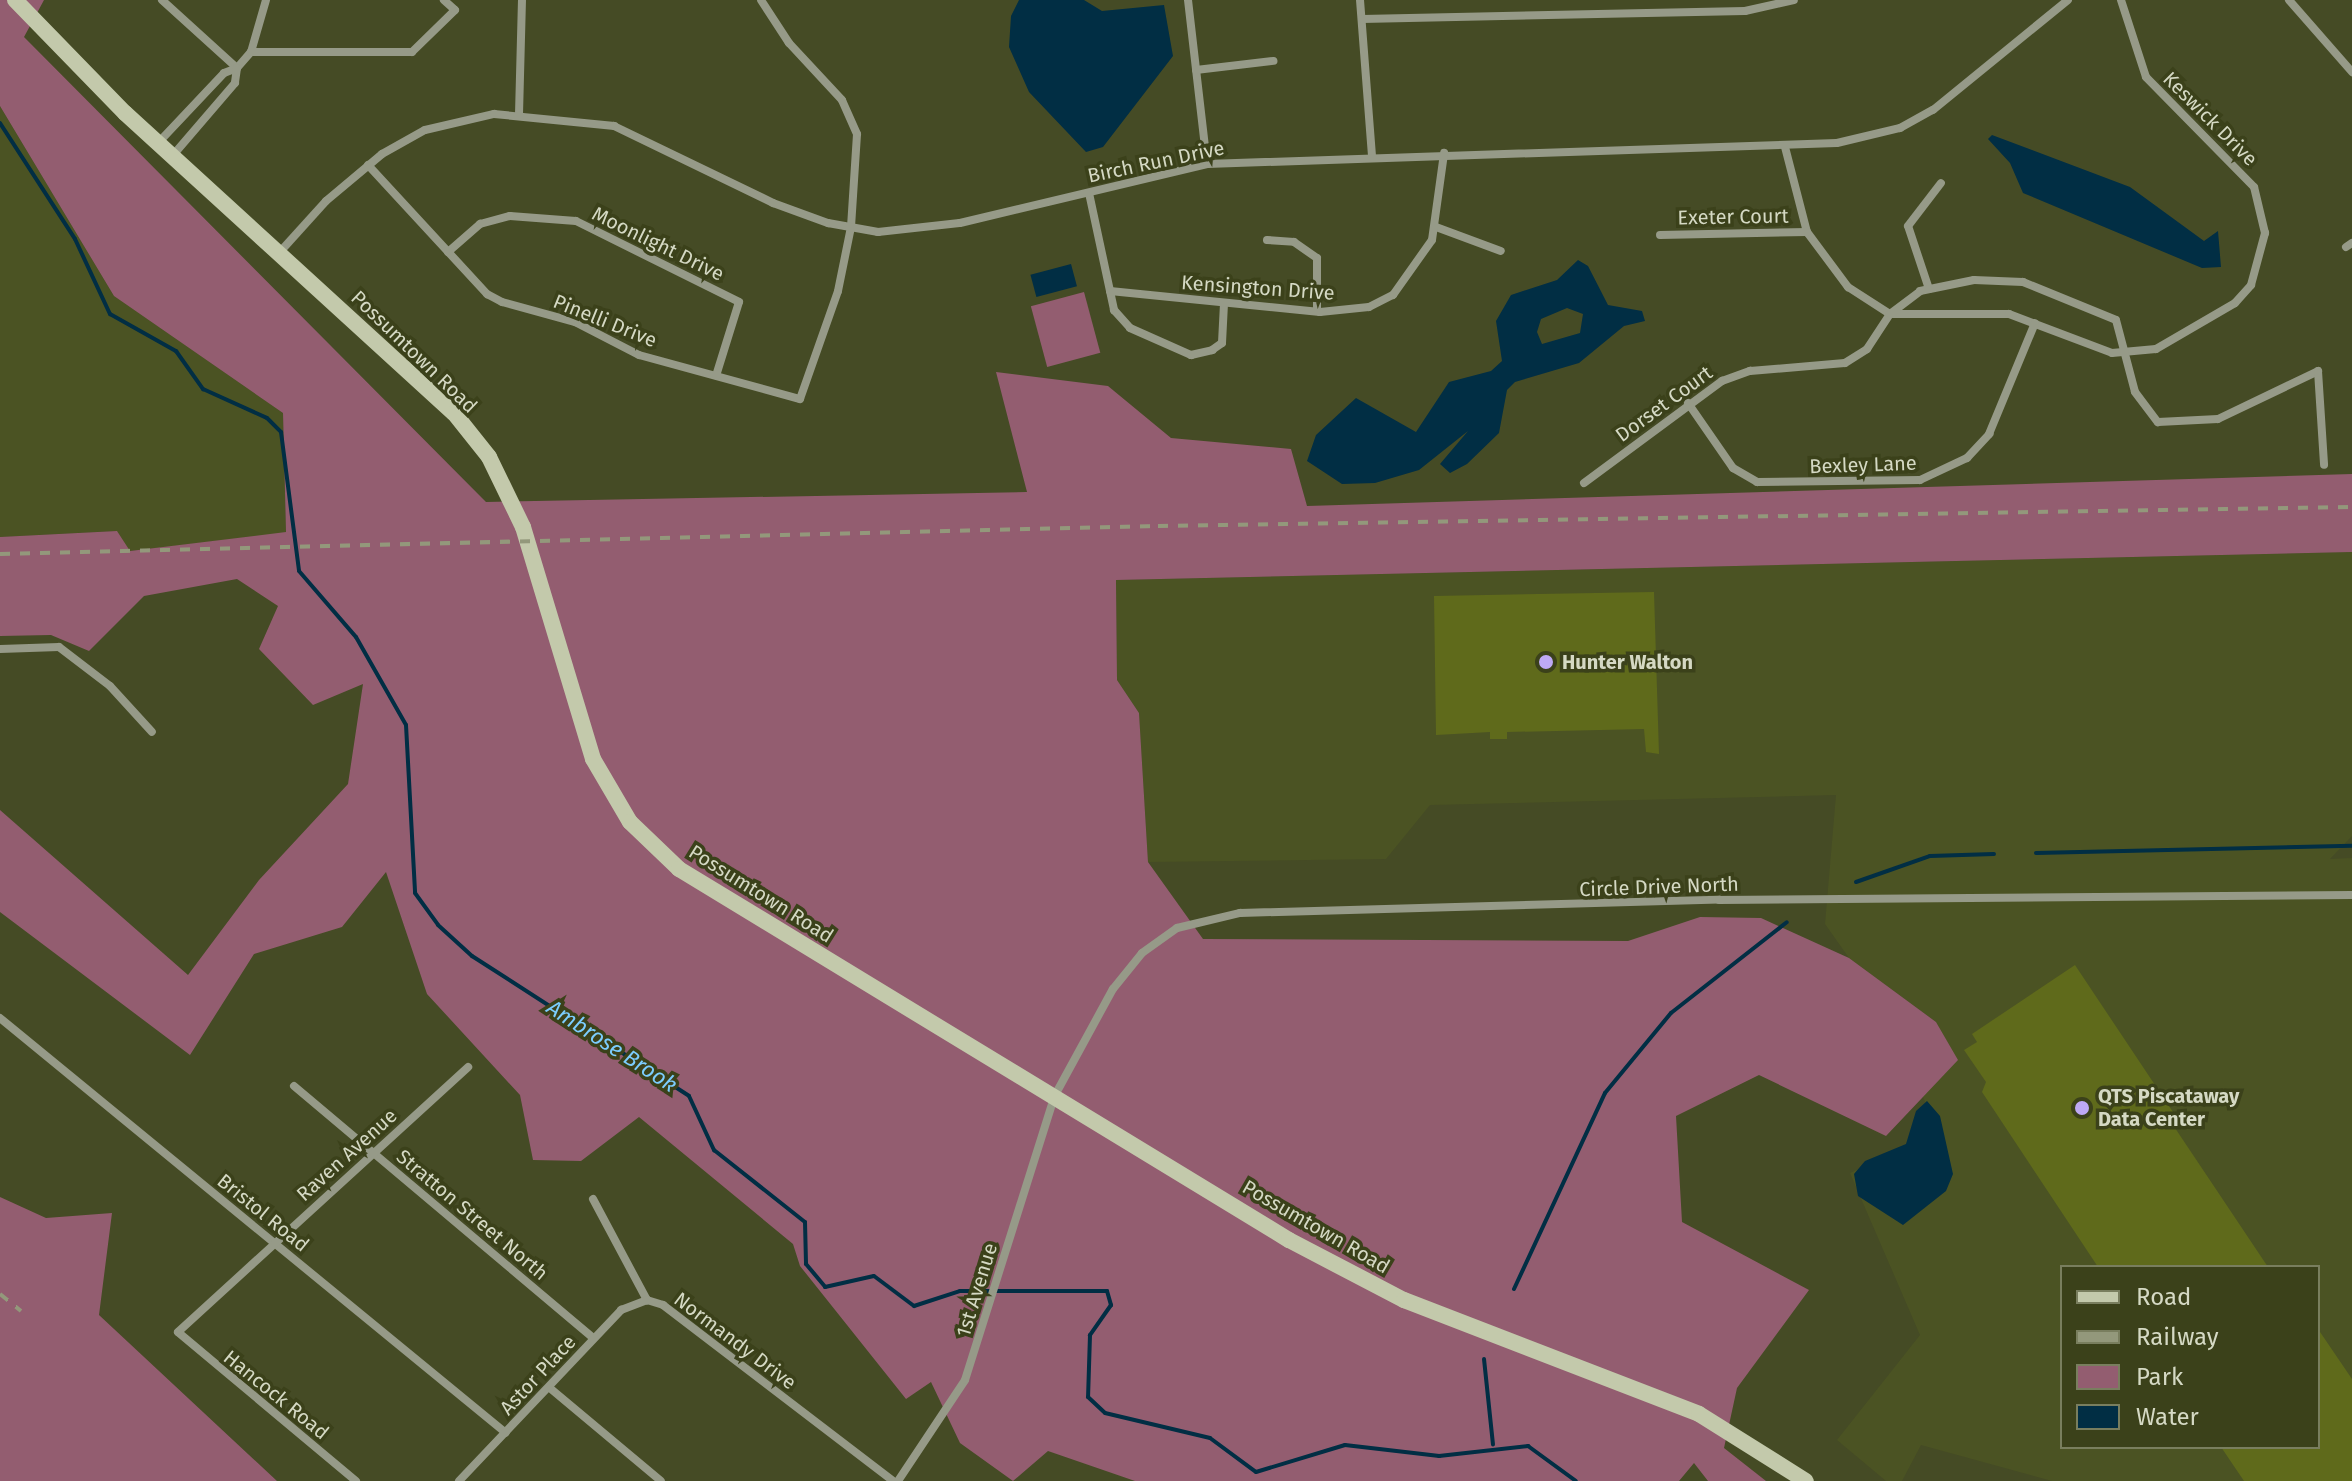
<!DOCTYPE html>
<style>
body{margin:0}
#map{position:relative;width:2352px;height:1481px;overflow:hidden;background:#454b25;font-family:"Fira Sans",sans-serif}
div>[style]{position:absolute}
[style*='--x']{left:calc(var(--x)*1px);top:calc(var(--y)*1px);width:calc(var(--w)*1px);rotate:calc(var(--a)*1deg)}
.built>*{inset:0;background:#4b5323}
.green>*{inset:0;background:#935d70;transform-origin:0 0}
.water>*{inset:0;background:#012e44;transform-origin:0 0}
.stream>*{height:4px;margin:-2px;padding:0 2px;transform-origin:2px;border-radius:2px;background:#012e44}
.building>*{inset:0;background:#5f6a1b}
.street>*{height:8px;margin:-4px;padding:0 4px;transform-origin:4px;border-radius:4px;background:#969a88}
.secondary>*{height:16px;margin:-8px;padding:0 8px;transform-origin:8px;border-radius:8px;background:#c3c9ab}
.rail>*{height:4px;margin-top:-2px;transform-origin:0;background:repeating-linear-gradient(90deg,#93987b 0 10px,transparent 0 20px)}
.dots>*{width:22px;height:22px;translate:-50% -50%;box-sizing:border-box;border:4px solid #3b411a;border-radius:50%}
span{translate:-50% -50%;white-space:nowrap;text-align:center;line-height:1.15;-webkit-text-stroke:7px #3b411a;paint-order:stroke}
.street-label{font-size:20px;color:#d5d9c4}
.poi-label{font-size:20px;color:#d5d9c4;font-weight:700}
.left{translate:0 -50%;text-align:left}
.water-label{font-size:22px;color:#7ccdfe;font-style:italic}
.legend{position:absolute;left:2060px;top:1265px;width:260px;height:184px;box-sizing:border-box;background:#3b411a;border:2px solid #797e5e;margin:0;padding:10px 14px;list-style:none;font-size:24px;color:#d5d9c4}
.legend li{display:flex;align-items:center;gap:16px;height:40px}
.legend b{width:40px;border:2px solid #797e5e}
</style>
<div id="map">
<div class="built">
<i style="clip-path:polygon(0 106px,114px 296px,283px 413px,286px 533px,130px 551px,116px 531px,0 537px)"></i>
<i style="clip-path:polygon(evenodd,2352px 552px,2352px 836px,2330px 859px,2352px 858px,2352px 1481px,2052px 1481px,1921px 1445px,1902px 1481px,1886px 1481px,1837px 1440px,1920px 1335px,1850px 1173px,1939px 1132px,1922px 1095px,1957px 1060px,1936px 1022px,1849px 958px,1825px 924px,1836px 795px,1430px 805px,1386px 859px,1148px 862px,1139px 713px,1117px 680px,1116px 580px,2352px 552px,2062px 1267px,2318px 1267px,2318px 1447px,2062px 1447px,2062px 1267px)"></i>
</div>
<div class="green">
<i style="clip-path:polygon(0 0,44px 0,24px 37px,486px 502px,1027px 492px,996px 372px,1108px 386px,1171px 438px,1291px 449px,1307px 506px,2352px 474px,2352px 552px,1116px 580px,1117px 680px,1139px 713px,1148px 862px,1203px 939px,1628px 941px,1700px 917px,1761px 918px,1849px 958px,1936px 1022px,1958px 1060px,1886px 1136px,1759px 1075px,1676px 1116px,1682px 1222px,1809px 1290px,1737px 1388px,1724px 1448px,1766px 1481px,1708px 1481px,1694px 1463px,1679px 1481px,1135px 1481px,1048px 1451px,1013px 1481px,960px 1443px,931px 1382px,906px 1399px,800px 1266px,793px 1244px,639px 1117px,581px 1161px,533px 1160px,520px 1095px,427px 994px,386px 872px,342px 927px,254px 954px,190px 1055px,0 912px,0 810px,188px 975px,259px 880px,348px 784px,363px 684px,313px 705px,259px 649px,278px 606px,237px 579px,144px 596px,89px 651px,51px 635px,0 636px,0 537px,117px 531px,130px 551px,286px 532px,283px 413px,114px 296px,0 106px)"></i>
<i style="left:1084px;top:292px;width:63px;height:55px;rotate:75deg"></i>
<i style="clip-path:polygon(0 1197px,46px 1218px,112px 1213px,99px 1315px,277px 1481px,0 1481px)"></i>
</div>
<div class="water">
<i style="clip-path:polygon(1019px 0,1084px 0,1102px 11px,1164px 5px,1173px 56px,1103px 147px,1086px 152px,1029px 92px,1009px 47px,1011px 16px)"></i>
<i style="clip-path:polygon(1992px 135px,2130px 187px,2204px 241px,2218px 231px,2221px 267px,2202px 268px,2023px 193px,2010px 163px,1988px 139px)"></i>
<i style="clip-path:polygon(evenodd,1578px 260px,1588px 266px,1608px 305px,1642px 311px,1645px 321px,1624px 326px,1579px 363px,1515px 382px,1507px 390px,1499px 433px,1467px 464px,1450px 473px,1440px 464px,1468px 431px,1419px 470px,1375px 483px,1342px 484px,1307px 461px,1316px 435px,1356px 398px,1416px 432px,1449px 382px,1491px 371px,1502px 361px,1496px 321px,1511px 295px,1557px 280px,1578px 260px,1567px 308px,1583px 314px,1580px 333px,1542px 344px,1537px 332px,1541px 319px,1567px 308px)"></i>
<i style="left:1071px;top:264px;width:23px;height:42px;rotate:75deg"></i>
<i style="clip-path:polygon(1927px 1101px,1940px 1116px,1953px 1174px,1946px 1191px,1903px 1225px,1858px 1196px,1854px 1174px,1865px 1161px,1906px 1144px,1916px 1111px)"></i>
</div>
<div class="stream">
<i style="--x:0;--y:123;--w:138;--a:57.1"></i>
<i style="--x:75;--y:239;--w:83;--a:65"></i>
<i style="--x:110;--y:314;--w:76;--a:29.3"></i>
<i style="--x:176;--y:351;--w:47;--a:54.6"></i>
<i style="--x:203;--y:389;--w:70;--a:24.4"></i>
<i style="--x:267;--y:418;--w:20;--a:45"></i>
<i style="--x:281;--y:432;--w:140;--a:82.6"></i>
<i style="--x:299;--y:571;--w:87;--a:49.2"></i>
<i style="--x:356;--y:637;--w:101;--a:60.4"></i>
<i style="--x:406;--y:725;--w:168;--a:86.9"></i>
<i style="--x:415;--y:893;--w:39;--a:54"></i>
<i style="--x:438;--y:925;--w:46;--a:42.4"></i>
<i style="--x:472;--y:956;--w:258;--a:32.8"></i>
<i style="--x:689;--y:1096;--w:60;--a:65.2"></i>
<i style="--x:714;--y:1150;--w:116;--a:38.4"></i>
<i style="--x:805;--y:1222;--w:42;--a:88.6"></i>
<i style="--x:806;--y:1264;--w:30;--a:50"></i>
<i style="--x:825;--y:1287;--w:50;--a:-12.7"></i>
<i style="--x:874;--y:1276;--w:50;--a:36.9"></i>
<i style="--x:914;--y:1306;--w:48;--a:-18.1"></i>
<i style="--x:960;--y:1291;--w:147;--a:0"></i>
<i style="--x:1107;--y:1291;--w:15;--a:74"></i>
<i style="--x:1111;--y:1305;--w:37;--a:125"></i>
<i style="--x:1090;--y:1335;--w:62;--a:91.8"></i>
<i style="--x:1088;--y:1397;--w:23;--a:43"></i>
<i style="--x:1105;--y:1413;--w:108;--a:13.4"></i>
<i style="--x:1210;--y:1438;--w:57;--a:36.5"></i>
<i style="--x:1256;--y:1472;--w:93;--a:-16.9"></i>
<i style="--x:1345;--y:1445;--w:95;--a:6.7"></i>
<i style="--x:1439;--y:1456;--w:90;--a:-6.4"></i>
<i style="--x:1528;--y:1446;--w:59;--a:36.1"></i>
<i style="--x:2036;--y:853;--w:316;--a:-1.3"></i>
<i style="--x:1856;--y:882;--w:78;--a:-19.4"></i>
<i style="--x:1930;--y:856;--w:64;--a:-1.8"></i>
<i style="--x:1514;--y:1289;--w:216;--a:-65.1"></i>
<i style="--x:1605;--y:1093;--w:104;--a:-50.5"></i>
<i style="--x:1671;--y:1013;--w:147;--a:-38.1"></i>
<i style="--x:1484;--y:1359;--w:86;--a:84"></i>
</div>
<div class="building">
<i style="clip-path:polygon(1654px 592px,1659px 754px,1646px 752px,1644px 729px,1507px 732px,1507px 739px,1490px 739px,1490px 732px,1436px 735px,1434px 596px)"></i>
<i style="clip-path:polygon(2075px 965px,2181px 1124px,2175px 1128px,2268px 1267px,2098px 1267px,1982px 1092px,1986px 1082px,1964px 1050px,1977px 1042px,1972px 1034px)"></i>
<i style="clip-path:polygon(2318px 1329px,2352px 1379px,2352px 1481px,2244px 1481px,2221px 1447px,2318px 1447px)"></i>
</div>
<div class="street">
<i style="--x:162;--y:0;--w:101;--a:42.2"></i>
<i style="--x:237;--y:68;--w:21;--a:-49"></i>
<i style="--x:251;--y:52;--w:54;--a:-73.9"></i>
<i style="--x:1188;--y:0;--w:165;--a:83.4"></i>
<i style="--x:1360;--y:0;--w:155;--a:85.6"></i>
<i style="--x:2289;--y:0;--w:96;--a:48.8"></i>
<i style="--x:1362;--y:19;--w:383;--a:-1.2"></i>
<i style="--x:1745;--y:11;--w:50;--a:-12.7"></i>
<i style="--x:251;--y:52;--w:161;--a:0"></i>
<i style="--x:412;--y:52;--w:60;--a:-44.3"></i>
<i style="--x:455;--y:10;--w:15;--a:-138"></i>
<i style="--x:1196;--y:70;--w:78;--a:-6.7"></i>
<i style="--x:519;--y:114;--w:114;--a:-88.5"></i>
<i style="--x:158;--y:143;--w:96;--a:-46.7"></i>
<i style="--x:224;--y:73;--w:14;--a:-21"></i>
<i style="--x:237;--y:68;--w:15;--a:98"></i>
<i style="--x:235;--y:83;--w:95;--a:130.7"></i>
<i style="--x:1785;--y:147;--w:88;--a:75.5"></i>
<i style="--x:1807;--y:232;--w:69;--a:53.3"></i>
<i style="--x:1848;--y:287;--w:50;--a:32.7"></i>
<i style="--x:1890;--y:314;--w:119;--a:0"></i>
<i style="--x:2009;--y:314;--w:110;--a:20.7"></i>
<i style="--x:2112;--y:353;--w:44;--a:-5.2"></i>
<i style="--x:2156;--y:349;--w:91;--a:-30.2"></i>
<i style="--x:2235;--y:303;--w:24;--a:-48"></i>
<i style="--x:2251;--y:285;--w:54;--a:-74.9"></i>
<i style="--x:2265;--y:233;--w:47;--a:-103.4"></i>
<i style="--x:2254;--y:187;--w:154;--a:-134.5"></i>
<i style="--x:2146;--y:77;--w:81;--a:-108"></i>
<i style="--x:368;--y:165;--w:176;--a:47.3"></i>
<i style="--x:487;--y:294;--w:17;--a:28"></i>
<i style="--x:502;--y:302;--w:76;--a:15.3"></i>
<i style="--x:575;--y:322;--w:72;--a:27.3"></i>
<i style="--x:639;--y:355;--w:167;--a:15.3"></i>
<i style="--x:800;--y:399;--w:114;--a:-70.6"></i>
<i style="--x:838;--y:291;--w:65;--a:-78.5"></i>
<i style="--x:851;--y:227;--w:93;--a:-86.3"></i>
<i style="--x:857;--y:134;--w:37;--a:-114"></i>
<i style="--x:842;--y:100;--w:78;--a:-132.9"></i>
<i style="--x:789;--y:43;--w:51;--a:-123.1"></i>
<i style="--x:1089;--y:193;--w:120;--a:77.9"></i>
<i style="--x:1114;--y:310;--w:24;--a:48"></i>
<i style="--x:1130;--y:328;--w:67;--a:23.9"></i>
<i style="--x:1191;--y:355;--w:22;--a:-13"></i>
<i style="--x:1212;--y:350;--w:12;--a:-35"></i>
<i style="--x:1222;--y:343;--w:40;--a:-87.1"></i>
<i style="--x:1436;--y:227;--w:69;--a:20.3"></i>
<i style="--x:1660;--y:235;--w:147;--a:-1.2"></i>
<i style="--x:1267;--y:240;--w:27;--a:4"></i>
<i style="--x:1294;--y:242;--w:28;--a:35"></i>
<i style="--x:1317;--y:258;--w:53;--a:90"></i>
<i style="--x:2346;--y:247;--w:7;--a:-34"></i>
<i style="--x:448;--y:252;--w:43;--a:-41.2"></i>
<i style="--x:480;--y:224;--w:31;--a:-15"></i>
<i style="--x:510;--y:216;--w:66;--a:4.3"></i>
<i style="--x:576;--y:221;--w:182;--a:26.4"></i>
<i style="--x:739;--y:302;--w:77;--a:107.3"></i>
<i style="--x:279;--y:253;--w:70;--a:-47.9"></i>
<i style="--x:326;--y:201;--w:73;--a:-40"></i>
<i style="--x:382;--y:154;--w:49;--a:-29.2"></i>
<i style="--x:425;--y:130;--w:71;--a:-13.1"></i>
<i style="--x:494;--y:114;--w:121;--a:5.7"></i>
<i style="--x:614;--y:126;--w:177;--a:25.8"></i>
<i style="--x:773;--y:203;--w:59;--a:20"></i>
<i style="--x:828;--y:223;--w:51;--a:10.2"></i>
<i style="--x:878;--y:232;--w:82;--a:-6.3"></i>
<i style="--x:960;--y:223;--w:254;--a:-13.4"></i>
<i style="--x:1207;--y:164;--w:630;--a:-1.91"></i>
<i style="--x:1837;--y:143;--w:65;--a:-13.4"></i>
<i style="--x:1900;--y:128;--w:38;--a:-29"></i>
<i style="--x:1933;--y:110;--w:174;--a:-39.2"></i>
<i style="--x:1929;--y:289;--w:66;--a:-108.4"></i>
<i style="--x:1908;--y:226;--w:54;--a:-52.5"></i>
<i style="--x:1110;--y:291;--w:211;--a:5.7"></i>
<i style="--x:1320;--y:312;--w:49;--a:-5.8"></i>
<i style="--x:1369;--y:307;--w:27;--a:-27"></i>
<i style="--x:1393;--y:295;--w:67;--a:-54.7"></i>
<i style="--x:1432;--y:240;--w:88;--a:-82.1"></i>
<i style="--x:1688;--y:403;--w:79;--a:55.3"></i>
<i style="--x:1733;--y:468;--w:28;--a:30"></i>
<i style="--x:1757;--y:482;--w:163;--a:-0.7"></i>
<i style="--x:1920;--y:480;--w:52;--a:-25.1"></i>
<i style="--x:1967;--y:458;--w:33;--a:-47"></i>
<i style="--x:1989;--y:434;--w:120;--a:-67.5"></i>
<i style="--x:1584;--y:483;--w:172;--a:-36.5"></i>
<i style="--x:1722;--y:381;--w:30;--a:-20"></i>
<i style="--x:1750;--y:371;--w:95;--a:-4.8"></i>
<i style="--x:1845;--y:363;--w:26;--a:-32"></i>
<i style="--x:1867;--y:349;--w:42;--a:-56.7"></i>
<i style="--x:1890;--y:314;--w:38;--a:-37"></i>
<i style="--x:1920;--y:291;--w:55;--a:-11.5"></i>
<i style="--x:1974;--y:280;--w:49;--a:2.3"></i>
<i style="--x:2023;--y:282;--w:100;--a:22.2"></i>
<i style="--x:2116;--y:320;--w:74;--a:75.2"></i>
<i style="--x:2135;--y:392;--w:38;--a:53"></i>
<i style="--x:2158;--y:422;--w:60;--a:-2.9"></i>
<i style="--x:2218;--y:419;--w:111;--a:-25.6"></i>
<i style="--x:2318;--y:371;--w:94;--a:86.3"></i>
<i style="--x:0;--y:649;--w:59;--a:-1.9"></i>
<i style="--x:59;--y:647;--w:64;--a:37.4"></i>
<i style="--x:110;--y:686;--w:62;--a:47.6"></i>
<i style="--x:0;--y:1018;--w:654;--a:39.36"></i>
<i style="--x:294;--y:1086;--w:391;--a:40.1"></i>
<i style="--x:593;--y:1199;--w:115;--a:61.9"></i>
<i style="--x:647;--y:1300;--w:17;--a:17"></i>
<i style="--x:663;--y:1305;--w:290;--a:37.4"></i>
<i style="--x:551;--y:1389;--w:143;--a:39.9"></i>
<i style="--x:356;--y:1481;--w:232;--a:-140.1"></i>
<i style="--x:178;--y:1332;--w:393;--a:-42.4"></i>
<i style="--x:459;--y:1481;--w:236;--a:-46.5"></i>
<i style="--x:621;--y:1310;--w:28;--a:-21"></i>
<i style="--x:898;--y:1481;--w:121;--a:-56.4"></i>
<i style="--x:965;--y:1380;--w:297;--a:-72.5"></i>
<i style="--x:1054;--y:1097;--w:123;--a:-61.4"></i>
<i style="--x:1113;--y:989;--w:46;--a:-51.1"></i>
<i style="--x:1142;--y:953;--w:43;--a:-35.5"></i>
<i style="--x:1177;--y:928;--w:65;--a:-13.4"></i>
<i style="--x:1240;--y:913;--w:479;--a:-1.6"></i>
<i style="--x:1719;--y:900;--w:633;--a:-0.45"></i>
</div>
<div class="secondary">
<i style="--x:15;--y:0;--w:158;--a:45.8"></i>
<i style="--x:125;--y:113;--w:445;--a:42.4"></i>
<i style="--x:454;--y:413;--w:56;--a:51.5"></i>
<i style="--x:489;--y:457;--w:78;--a:64.1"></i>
<i style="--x:523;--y:527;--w:242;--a:73.2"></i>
<i style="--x:593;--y:759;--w:73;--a:59.6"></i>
<i style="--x:630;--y:822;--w:68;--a:43.8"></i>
<i style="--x:679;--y:869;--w:714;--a:31.31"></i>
<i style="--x:1289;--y:1240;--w:130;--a:27.6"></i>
<i style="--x:1404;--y:1300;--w:316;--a:21.1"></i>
<i style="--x:1699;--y:1414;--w:126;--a:32.1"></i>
</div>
<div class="rail">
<i style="--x:0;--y:554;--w:1158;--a:-1.39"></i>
<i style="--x:1158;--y:526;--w:1194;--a:-0.91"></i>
<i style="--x:0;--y:1294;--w:27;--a:39"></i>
</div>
<div class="dots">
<i style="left:1546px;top:662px;background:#bea9f4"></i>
<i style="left:2082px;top:1108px;background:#bea9f4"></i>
</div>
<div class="street-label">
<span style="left:2210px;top:119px;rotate:45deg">Keswick Drive</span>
<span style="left:1156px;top:162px;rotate:-12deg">Birch Run Drive</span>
<span style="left:1733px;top:217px;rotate:-1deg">Exeter Court</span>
<span style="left:658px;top:244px;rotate:26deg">Moonlight Drive</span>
<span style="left:1258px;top:288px;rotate:4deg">Kensington Drive</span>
<span style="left:605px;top:321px;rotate:22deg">Pinelli Drive</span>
<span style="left:414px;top:352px;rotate:44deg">Possumtown Road</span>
<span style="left:1664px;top:404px;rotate:-36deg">Dorset Court</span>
<span style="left:1863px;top:465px;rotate:-2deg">Bexley Lane</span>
<span style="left:1659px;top:887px;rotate:-2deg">Circle Drive North</span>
<span style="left:761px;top:894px;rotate:32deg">Possumtown Road</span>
<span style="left:347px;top:1155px;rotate:-42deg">Raven Avenue</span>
<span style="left:263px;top:1213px;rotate:39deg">Bristol Road</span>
<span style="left:472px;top:1215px;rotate:40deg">Stratton Street North</span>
<span style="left:1316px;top:1227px;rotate:30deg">Possumtown Road</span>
<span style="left:977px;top:1290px;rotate:-73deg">1st Avenue</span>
<span style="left:735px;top:1341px;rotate:37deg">Normandy Drive</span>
<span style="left:538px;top:1375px;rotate:-47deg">Astor Place</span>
<span style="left:276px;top:1395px;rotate:39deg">Hancock Road</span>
</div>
<div class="poi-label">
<span class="left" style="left:1562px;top:662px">Hunter Walton</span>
<span class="left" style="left:2098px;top:1108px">QTS Piscataway<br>Data Center</span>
</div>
<div class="water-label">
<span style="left:612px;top:1046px;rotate:33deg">Ambrose Brook</span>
</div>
<ul class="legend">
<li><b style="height:10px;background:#c3c9ab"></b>Road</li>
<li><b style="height:10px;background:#93987b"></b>Railway</li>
<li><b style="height:22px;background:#935d70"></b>Park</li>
<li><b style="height:22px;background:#012e44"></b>Water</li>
</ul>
</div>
